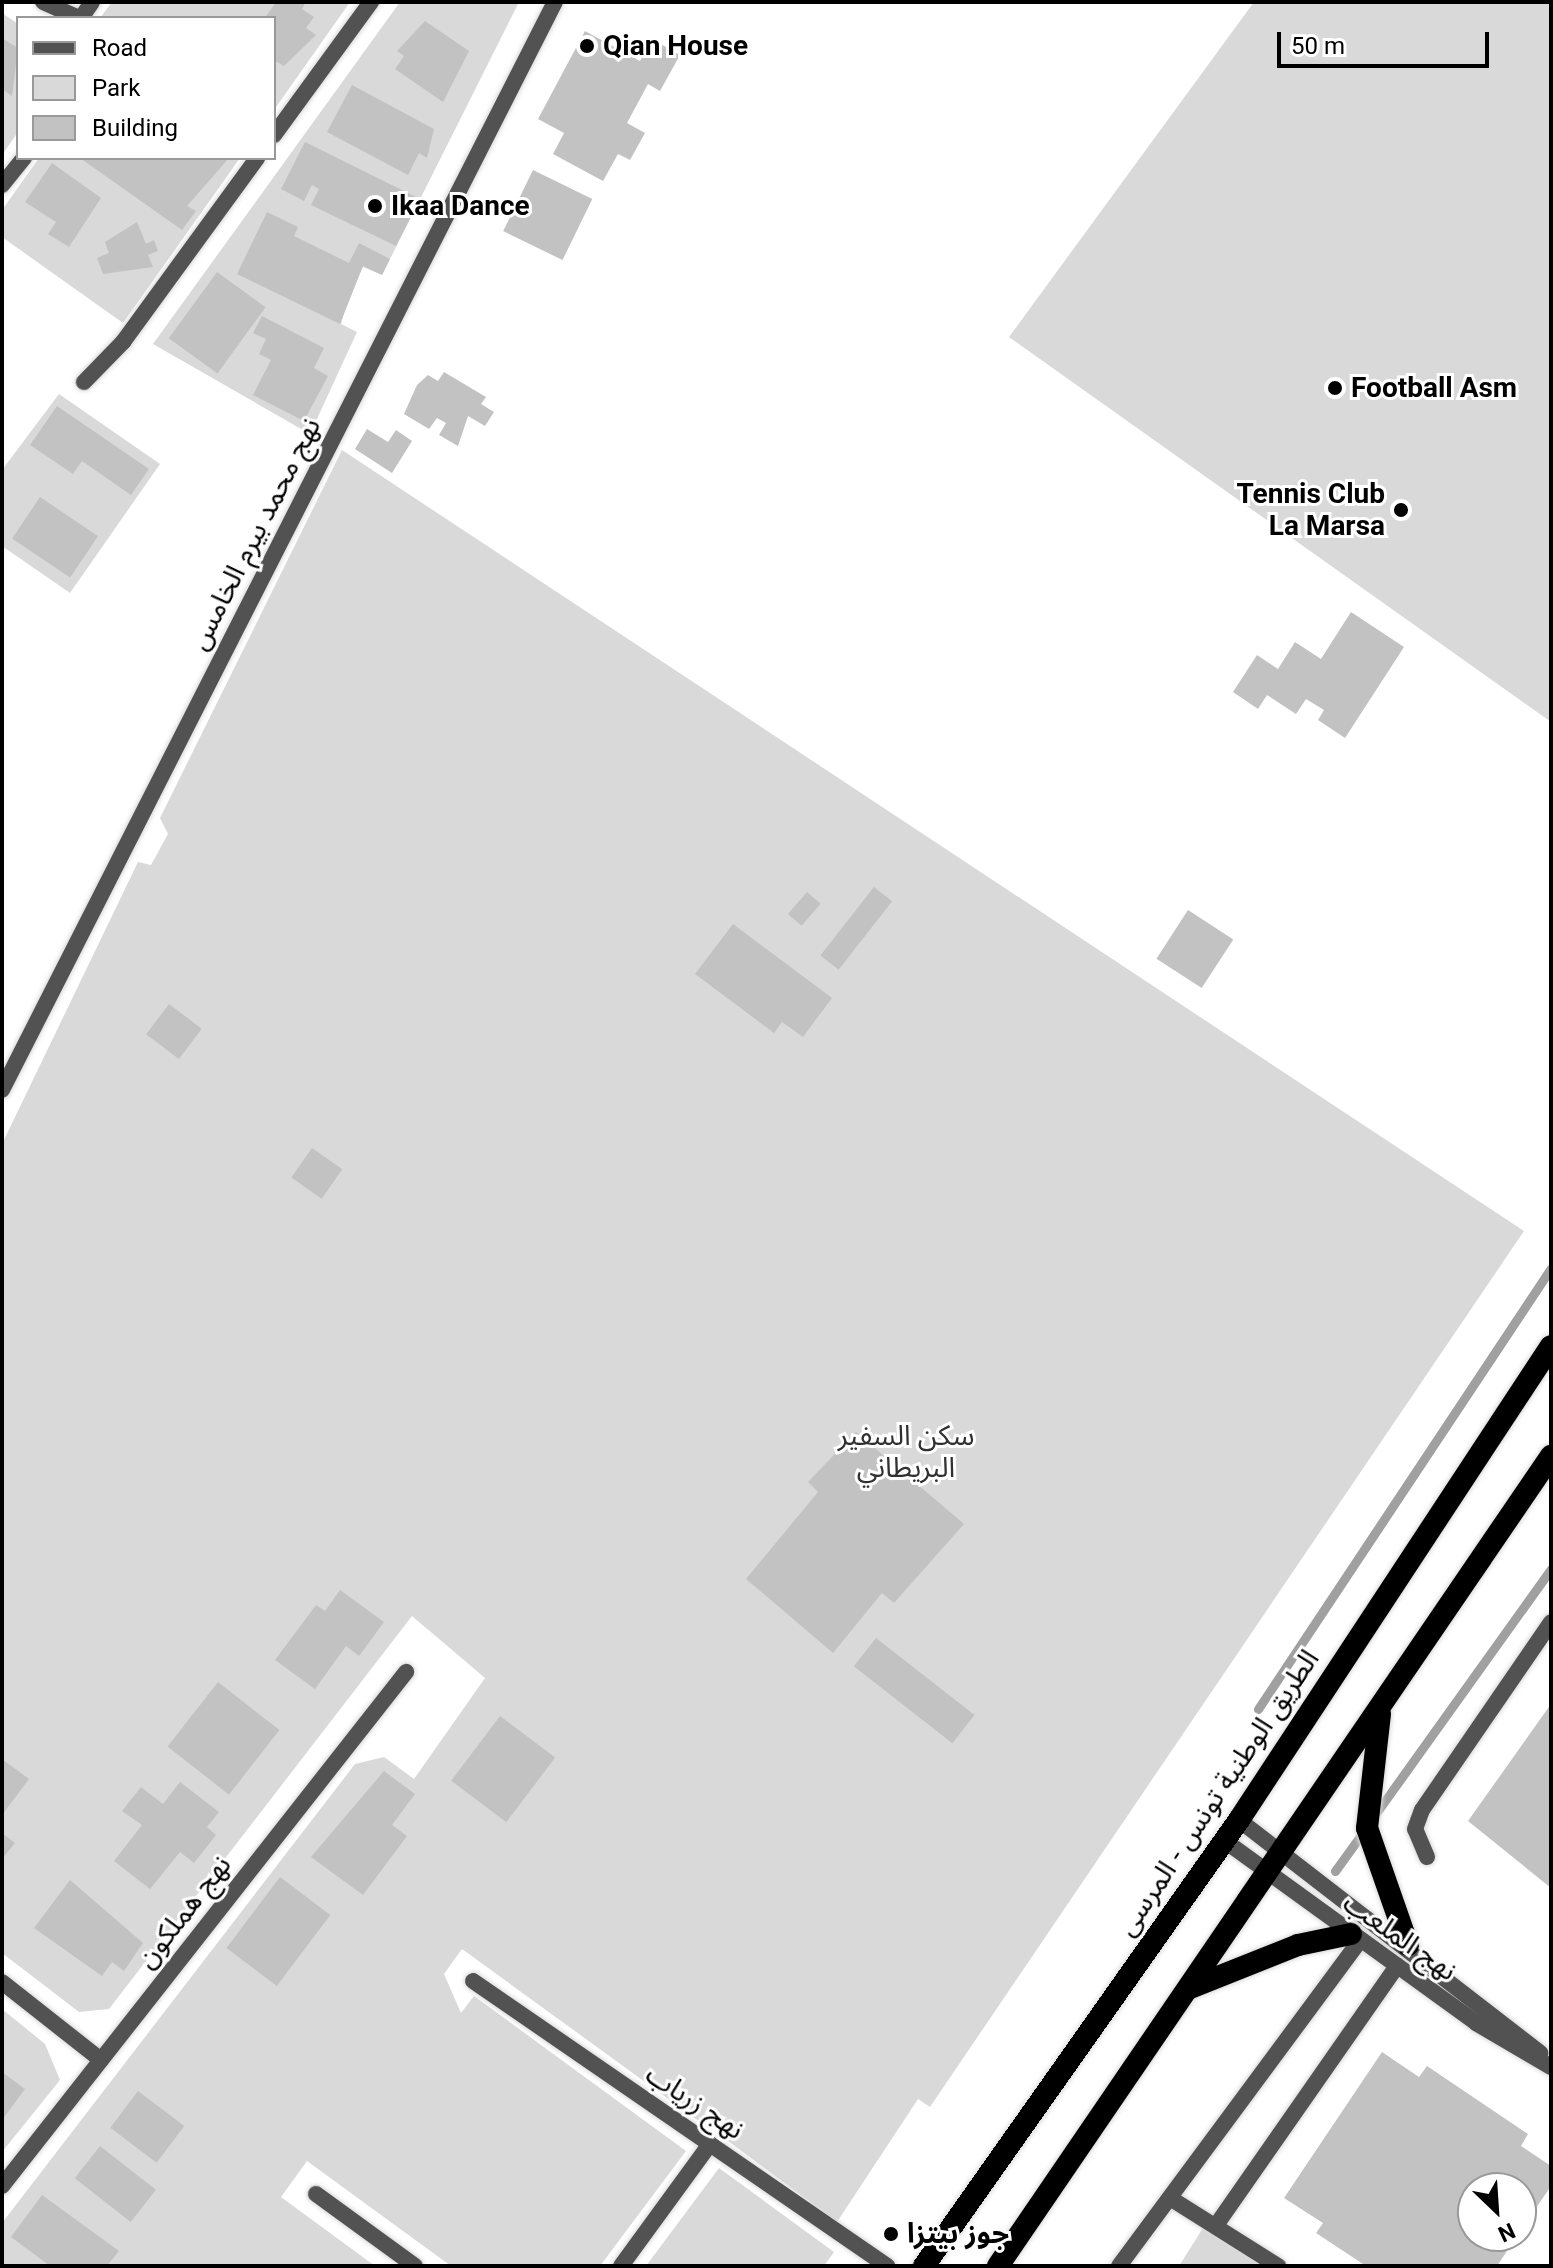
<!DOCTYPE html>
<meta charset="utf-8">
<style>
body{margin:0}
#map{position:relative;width:1553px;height:2268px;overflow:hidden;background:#fff;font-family:Roboto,"Noto Sans Arabic",sans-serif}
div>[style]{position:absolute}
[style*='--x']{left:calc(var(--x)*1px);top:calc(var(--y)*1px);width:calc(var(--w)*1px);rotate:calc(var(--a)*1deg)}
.green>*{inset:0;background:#d9d9d9}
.stream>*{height:9px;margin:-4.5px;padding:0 4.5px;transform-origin:4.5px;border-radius:4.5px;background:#a0a0a0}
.building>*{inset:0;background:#c2c2c2;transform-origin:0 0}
.roads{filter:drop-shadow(0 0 2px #dbdbdb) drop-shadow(0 0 2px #dbdbdb)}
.minor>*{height:16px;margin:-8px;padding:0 8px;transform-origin:8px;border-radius:8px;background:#525252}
.tertiary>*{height:16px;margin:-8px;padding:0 8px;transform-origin:8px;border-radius:8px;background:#525252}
.trunk>*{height:22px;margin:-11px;padding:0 11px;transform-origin:11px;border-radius:11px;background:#000}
.dots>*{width:22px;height:22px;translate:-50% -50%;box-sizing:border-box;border:4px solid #fff;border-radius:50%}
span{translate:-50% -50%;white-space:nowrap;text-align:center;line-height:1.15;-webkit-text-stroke:6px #fff;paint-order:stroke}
.poi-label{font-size:28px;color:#000;font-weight:700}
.left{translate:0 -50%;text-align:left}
.right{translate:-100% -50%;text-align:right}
.street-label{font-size:28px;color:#000}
.park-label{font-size:28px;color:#303030}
.frame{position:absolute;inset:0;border:4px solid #000;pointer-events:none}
.legend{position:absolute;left:16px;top:16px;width:260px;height:144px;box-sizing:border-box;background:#fff;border:2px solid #999;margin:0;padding:10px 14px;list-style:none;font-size:24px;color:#000}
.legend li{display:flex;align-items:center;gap:16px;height:40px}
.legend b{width:40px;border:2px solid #999}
.north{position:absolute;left:1457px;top:2172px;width:80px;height:80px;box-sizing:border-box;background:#fff;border:2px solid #999;border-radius:50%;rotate:155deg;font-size:22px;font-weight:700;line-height:32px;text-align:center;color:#000}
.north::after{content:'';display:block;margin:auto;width:28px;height:36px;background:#000;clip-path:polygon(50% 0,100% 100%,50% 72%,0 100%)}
.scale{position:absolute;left:1277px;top:32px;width:212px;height:36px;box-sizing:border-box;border:4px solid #000;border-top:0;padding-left:10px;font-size:24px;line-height:28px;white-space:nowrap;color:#000;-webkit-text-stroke:6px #fff;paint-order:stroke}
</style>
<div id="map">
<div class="green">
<i style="clip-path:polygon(112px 2px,350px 2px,274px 110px,274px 18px,100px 18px)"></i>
<i style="clip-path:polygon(400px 2px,519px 2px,382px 275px,363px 267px,349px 294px,341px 324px,357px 332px,310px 434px,153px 344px)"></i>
<i style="clip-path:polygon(1254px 2px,1551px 2px,1551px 722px,1009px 337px)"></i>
<i style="clip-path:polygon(2px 13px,18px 24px,18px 132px,2px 155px)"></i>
<i style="clip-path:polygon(39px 158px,240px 158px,123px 323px,2px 237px,2px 210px)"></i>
<i style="clip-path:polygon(59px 394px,160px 464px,70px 593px,2px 546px,2px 470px)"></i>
<i style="clip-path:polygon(342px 450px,1524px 1231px,930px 2107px,918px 2099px,837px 2222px,724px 2138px,732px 2126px,716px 2115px,707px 2127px,462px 1949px,444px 1974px,461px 2013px,474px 1996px,686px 2151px,600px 2266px,451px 2266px,307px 2161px,281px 2197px,375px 2266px,2px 2266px,2px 2223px,355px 1764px,384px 1757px,414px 1779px,485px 1678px,412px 1616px,109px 2009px,79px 2012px,2px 1953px,2px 1144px,138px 862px,151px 865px,168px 834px,160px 818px)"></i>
<i style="clip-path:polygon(2px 2009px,45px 2044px,60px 2080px,2px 2152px)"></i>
<i style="clip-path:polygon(719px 2168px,834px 2252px,824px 2266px,646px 2266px)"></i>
<i style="clip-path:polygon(1203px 2228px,1230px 2244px,1261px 2266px,1179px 2266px)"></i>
</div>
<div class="stream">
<i style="--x:1258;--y:1709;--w:529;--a:-56.4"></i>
<i style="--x:1374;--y:1816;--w:304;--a:-54.4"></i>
<i style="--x:1335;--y:1871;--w:53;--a:-54.2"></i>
</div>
<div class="building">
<i style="clip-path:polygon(276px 2px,306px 2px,302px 9px,314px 17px,306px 28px,316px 35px,284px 66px,274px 60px,274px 18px,265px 18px)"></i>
<i style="clip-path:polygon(425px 21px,469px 51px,443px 102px,395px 69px,404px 56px,397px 51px)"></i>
<i style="clip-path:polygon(585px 31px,640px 61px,652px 39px,680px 55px,660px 91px,648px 84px,627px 123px,645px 133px,630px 160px,618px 154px,603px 181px,553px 154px,564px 133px,538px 119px)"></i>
<i style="clip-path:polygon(2px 38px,18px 48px,12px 96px,2px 89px)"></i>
<i style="clip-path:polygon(352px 85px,434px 129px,427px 158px,419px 153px,408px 175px,327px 132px)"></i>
<i style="clip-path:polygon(305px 142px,420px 199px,396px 246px,311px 205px,319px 189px,312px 185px,304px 201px,281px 189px)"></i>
<i style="clip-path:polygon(80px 158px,229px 158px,187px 206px,196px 211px,182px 230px)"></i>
<i style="clip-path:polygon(52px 163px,101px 198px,69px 247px,48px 234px,56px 222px,25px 202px)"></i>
<i style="left:533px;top:170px;width:66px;height:68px;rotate:26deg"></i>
<i style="clip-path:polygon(267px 212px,298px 227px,294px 236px,349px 263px,359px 243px,390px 259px,382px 275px,363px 266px,340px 324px,237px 274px)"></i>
<i style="clip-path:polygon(137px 222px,146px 244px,154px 240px,158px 251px,148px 255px,153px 267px,103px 274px,97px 258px,109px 253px,105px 242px)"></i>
<i style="left:217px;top:272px;width:60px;height:82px;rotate:36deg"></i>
<i style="clip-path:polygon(262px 316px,324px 348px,314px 368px,328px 376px,304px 421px,253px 395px,271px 360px,259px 354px,266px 339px,253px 333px)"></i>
<i style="clip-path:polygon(444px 372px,486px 397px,481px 404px,494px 412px,485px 426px,468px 416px,458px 446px,439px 435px,446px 423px,437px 418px,429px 429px,404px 414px,417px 385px,428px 375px,438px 381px)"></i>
<i style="clip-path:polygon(57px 406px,149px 469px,131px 495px,82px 461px,73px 474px,30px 445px)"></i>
<i style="clip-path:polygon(367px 429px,388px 442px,396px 430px,412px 441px,392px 473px,355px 449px)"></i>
<i style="left:40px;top:497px;width:70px;height:50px;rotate:34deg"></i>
<i style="clip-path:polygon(1351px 612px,1404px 647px,1345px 738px,1318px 720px,1324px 710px,1306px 699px,1296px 714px,1267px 695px,1258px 709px,1233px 692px,1257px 655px,1278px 669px,1295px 642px,1321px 659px)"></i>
<i style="left:874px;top:887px;width:23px;height:87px;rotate:38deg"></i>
<i style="left:807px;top:892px;width:18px;height:29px;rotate:41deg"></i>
<i style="left:1188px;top:910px;width:54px;height:58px;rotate:33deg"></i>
<i style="clip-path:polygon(733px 924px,832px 998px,803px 1037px,782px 1022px,774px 1033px,695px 974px)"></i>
<i style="left:169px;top:1004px;width:41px;height:38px;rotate:37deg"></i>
<i style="left:312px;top:1148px;width:37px;height:36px;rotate:35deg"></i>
<i style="clip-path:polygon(856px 1432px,964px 1524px,894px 1603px,882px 1593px,833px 1653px,746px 1579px,818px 1492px,808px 1482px)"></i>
<i style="clip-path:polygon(340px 1590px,384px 1622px,359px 1656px,346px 1646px,315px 1689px,275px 1660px,316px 1605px,325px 1611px)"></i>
<i style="left:876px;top:1638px;width:125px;height:36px;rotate:38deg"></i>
<i style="left:218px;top:1682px;width:78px;height:82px;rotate:38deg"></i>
<i style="clip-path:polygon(1551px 1704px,1551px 1888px,1468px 1821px)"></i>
<i style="left:500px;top:1716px;width:69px;height:81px;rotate:37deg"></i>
<i style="clip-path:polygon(2px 1759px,29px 1779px,2px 1815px)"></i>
<i style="clip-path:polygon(384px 1771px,415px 1794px,392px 1825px,407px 1836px,363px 1895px,311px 1857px)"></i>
<i style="clip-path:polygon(180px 1782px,219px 1812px,207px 1827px,216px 1835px,194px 1863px,180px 1852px,150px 1889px,114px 1861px,142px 1825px,122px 1811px,141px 1787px,163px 1804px)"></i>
<i style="clip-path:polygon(2px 1833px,15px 1843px,2px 1859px)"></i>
<i style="left:280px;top:1877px;width:63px;height:89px;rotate:37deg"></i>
<i style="clip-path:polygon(70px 1880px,143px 1943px,124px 1971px,112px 1962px,102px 1976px,34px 1928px)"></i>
<i style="clip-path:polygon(1382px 2052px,1419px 2077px,1427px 2066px,1528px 2134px,1521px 2146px,1551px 2166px,1551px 2186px,1521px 2230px,1521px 2188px,1473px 2188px,1473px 2236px,1517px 2236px,1497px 2266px,1366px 2266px,1316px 2233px,1323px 2223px,1284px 2198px)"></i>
<i style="clip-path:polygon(2px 2072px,25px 2089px,2px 2120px)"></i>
<i style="left:138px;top:2091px;width:58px;height:46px;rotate:37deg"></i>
<i style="left:100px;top:2146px;width:71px;height:41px;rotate:38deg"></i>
<i style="clip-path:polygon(42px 2195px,119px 2251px,107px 2266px,50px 2266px,11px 2237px)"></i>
</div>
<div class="roads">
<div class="minor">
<i style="--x:43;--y:2;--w:39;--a:24"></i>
<i style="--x:81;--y:18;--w:19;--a:-55"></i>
<i style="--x:274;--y:135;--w:165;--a:-53.9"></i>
<i style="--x:2;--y:185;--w:35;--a:-51"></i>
<i style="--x:84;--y:382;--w:56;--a:-45.7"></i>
<i style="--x:123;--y:342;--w:228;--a:-53.9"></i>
<i style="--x:2;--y:1090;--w:1220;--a:-63.06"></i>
<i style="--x:1427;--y:1857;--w:30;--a:-113"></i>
<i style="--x:1415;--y:1829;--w:20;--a:-70"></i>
<i style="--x:1422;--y:1810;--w:228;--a:-55.5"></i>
<i style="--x:473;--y:1981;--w:503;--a:34.54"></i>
<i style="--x:2;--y:1982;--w:126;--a:38.2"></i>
<i style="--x:2;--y:2186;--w:654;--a:-51.83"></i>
<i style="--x:316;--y:2194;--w:122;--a:36"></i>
<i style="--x:1170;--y:2198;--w:128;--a:32.2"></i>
<i style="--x:1217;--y:2224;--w:315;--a:-55.1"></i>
<i style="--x:621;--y:2266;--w:151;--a:-53.9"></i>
<i style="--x:1119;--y:2266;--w:405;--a:-53.5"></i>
</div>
<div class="tertiary">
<i style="--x:1239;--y:1820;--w:381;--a:37.7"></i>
<i style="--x:1225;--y:1841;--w:310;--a:35.9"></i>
<i style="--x:1476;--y:2023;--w:87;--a:30.4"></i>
</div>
<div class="trunk">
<i style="--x:1380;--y:1714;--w:115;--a:96.5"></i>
<i style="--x:1367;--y:1828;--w:124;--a:70.7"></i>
<i style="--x:1190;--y:1988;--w:116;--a:-21.7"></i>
<i style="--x:1298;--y:1945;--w:54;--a:-11.7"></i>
<i style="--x:924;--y:2266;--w:546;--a:-54.77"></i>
<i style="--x:1239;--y:1820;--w:567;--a:-56.65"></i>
<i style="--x:998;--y:2266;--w:981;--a:-55.68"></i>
</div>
</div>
<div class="dots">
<i style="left:587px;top:46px;background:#000"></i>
<i style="left:375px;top:206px;background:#000"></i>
<i style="left:1335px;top:388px;background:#000"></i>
<i style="left:1401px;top:510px;background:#000"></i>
<i style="left:891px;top:2234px;background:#000"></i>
</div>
<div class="poi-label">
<span class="left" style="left:603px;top:46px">Qian House</span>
<span class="left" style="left:391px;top:206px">Ikaa Dance</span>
<span class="left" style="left:1351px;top:388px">Football Asm</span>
<span class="right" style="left:1385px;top:510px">Tennis Club<br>La Marsa</span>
<span class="left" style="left:907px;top:2234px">جوز بيتزا</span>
</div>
<div class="street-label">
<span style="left:255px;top:534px;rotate:-63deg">نهج محمد بيرم الخامس</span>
<span style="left:1218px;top:1793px;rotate:-56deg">الطريق الوطنية تونس - المرسى</span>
<span style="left:184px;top:1912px;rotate:-52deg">نهج هملكون</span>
<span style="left:1400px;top:1937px;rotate:35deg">نهج الملعب</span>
<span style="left:695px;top:2102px;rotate:34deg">نهج زرياب</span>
</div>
<div class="park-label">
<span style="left:906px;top:1452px">سكن السفير<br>البريطاني</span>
</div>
<div class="frame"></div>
<ul class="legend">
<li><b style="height:10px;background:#525252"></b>Road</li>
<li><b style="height:22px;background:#d9d9d9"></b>Park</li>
<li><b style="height:22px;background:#c2c2c2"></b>Building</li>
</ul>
<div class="north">N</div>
<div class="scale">50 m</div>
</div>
